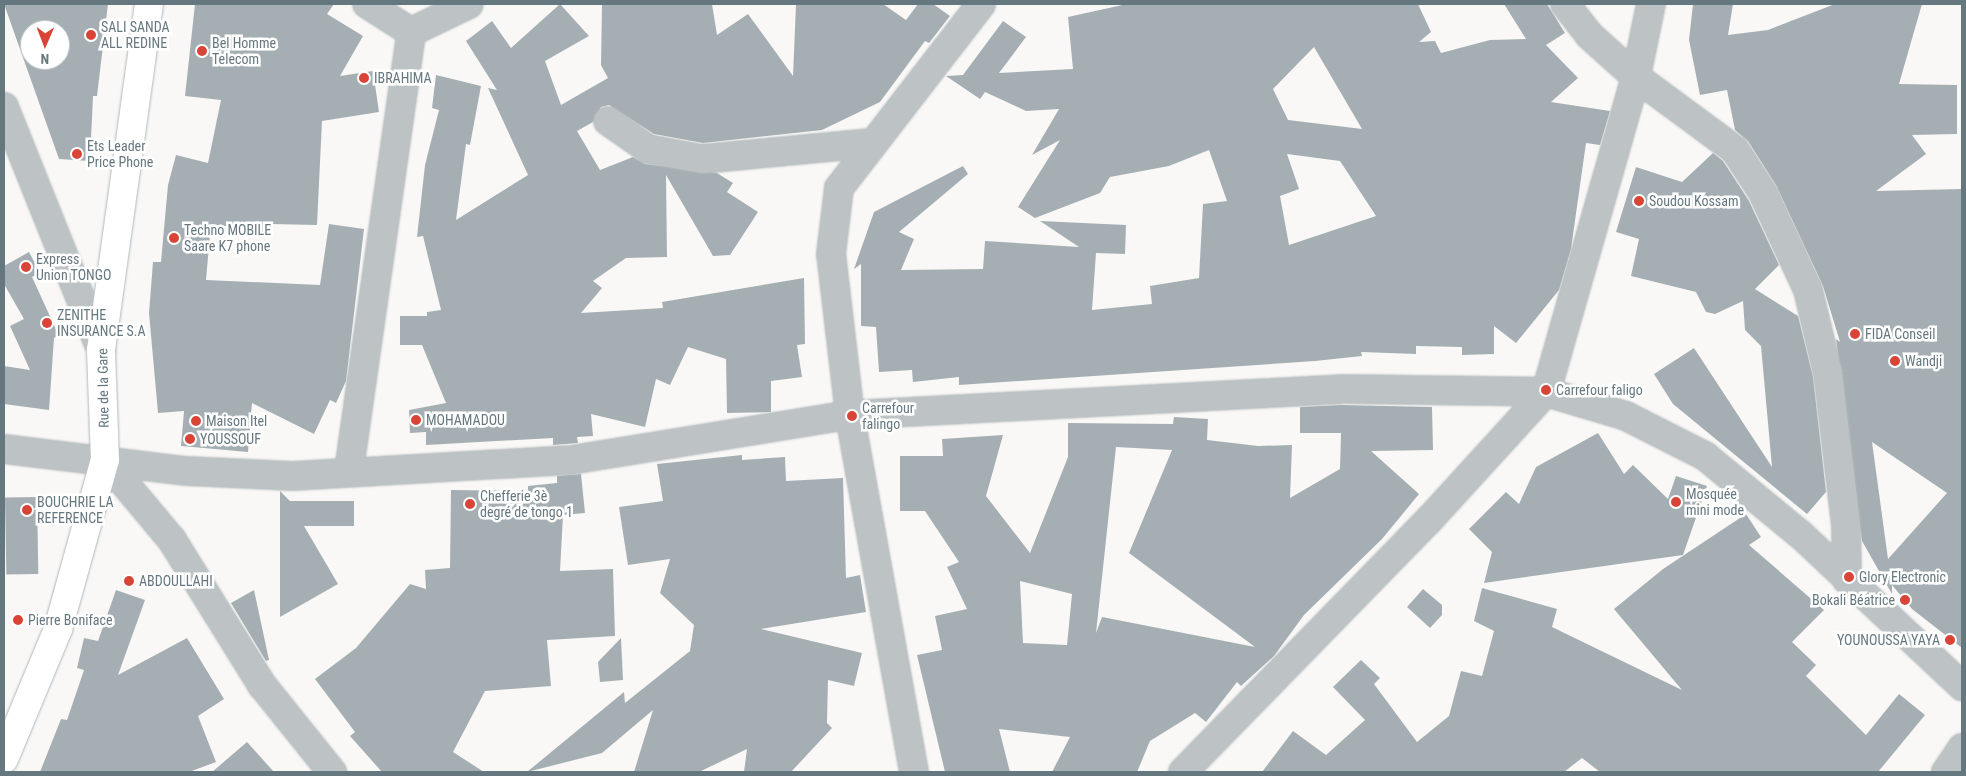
<!DOCTYPE html>
<meta charset="utf-8">
<style>
body{margin:0}
#map{position:relative;width:1966px;height:776px;overflow:hidden;background:#f9f8f6;font-family:"Roboto Condensed",sans-serif}
div>[style]{position:absolute}
[style*='--x']{left:calc(var(--x)*1px);top:calc(var(--y)*1px);width:calc(var(--w)*1px);rotate:calc(var(--a)*1deg)}
.building>*{inset:0;background:#a5afb3;transform-origin:0 0}
.roads{filter:drop-shadow(0 0 1px #b1b7ba) drop-shadow(0 0 1px #b1b7ba)}
.minor>*{height:28px;margin:-14px;padding:0 14px;transform-origin:14px;border-radius:14px;background:#bdc3c5}
.major>*{height:28px;margin:-14px;padding:0 14px;transform-origin:14px;border-radius:14px;background:#fff}
.dots>*{width:14px;height:14px;translate:-50% -50%;box-sizing:border-box;border:2px solid #fff;border-radius:50%}
span{translate:-50% -50%;white-space:nowrap;text-align:center;line-height:1.15;-webkit-text-stroke:5px #fff;paint-order:stroke}
.poi-label{font-size:14px;color:#66787f}
.left{translate:0 -50%;text-align:left}
.right{translate:-100% -50%;text-align:right}
.street-label{font-size:14px;color:#66787f}
.frame{position:absolute;inset:0;border:5px solid #66787f;pointer-events:none}
.north{position:absolute;left:20px;top:20px;width:50px;height:50px;box-sizing:border-box;background:#fff;border:1px solid #c2c9cc;border-radius:50%;rotate:181deg;font-size:14px;font-weight:700;line-height:20px;text-align:center;color:#66787f}
.north::after{content:'';display:block;margin:auto;width:18px;height:22px;background:#d84537;clip-path:polygon(50% 0,100% 100%,50% 72%,0 100%)}
</style>
<div id="map">
<div class="building">
<i style="clip-path:polygon(evenodd,4px 4px,108px 4px,97px 96px,93px 96px,90px 161px,59px 159px,4px 4px,30px 30px,60px 30px,60px 60px,30px 60px,30px 30px)"></i>
<i style="clip-path:polygon(195px 4px,334px 4px,327px 14px,363px 36px,340px 76px,373px 71px,379px 112px,322px 121px,317px 225px,271px 224px,270px 233px,211px 224px,206px 280px,320px 285px,329px 224px,364px 229px,346px 381px,336px 403px,330px 400px,314px 434px,252px 403px,248px 452px,181px 446px,184px 411px,158px 413px,149px 313px,153px 262px,161px 262px,168px 185px,176px 155px,208px 163px,221px 100px,185px 96px)"></i>
<i style="clip-path:polygon(560px 4px,589px 36px,545px 61px,561px 105px,608px 78px,601px 65px,602px 4px,712px 4px,717px 35px,748px 14px,793px 76px,796px 4px,883px 4px,906px 20px,918px 4px,933px 4px,950px 16px,929px 43px,925px 41px,880px 102px,822px 130px,703px 143px,654px 134px,609px 105px,601px 107px,593px 122px,577px 131px,600px 170px,633px 157px,645px 164px,717px 173px,733px 183px,727px 192px,758px 212px,730px 255px,713px 256px,666px 175px,667px 257px,626px 258px,593px 281px,602px 288px,581px 313px,663px 308px,662px 302px,804px 278px,805px 344px,797px 345px,802px 377px,771px 381px,771px 412px,727px 413px,726px 359px,688px 347px,670px 385px,656px 379px,645px 427px,591px 414px,593px 436px,577px 437px,578px 443px,553px 445px,553px 438px,426px 445px,426px 432px,410px 433px,409px 410px,446px 403px,422px 345px,400px 345px,400px 316px,427px 316px,427px 312px,441px 310px,423px 236px,417px 237px,425px 165px,439px 110px,432px 108px,436px 75px,481px 86px,470px 145px,466px 144px,456px 220px,528px 175px,488px 88px,497px 90px,466px 41px,492px 21px,511px 48px)"></i>
<i style="clip-path:polygon(evenodd,1127px 4px,1418px 4px,1431px 32px,1419px 42px,1435px 41px,1441px 53px,1490px 40px,1526px 39px,1504px 4px,1547px 4px,1565px 33px,1546px 45px,1578px 78px,1551px 102px,1610px 111px,1600px 145px,1586px 143px,1571px 249px,1559px 290px,1516px 343px,1494px 326px,1494px 354px,1462px 355px,1462px 347px,1416px 346px,1416px 354px,1361px 352px,1362px 356px,1315px 361px,959px 385px,959px 377px,913px 382px,912px 370px,879px 372px,876px 327px,861px 326px,861px 264px,854px 269px,874px 212px,963px 166px,968px 174px,899px 232px,914px 239px,901px 270px,983px 269px,985px 241px,1079px 247px,1040px 221px,1126px 225px,1125px 254px,1096px 253px,1092px 310px,1152px 304px,1150px 286px,1199px 278px,1203px 204px,1227px 201px,1209px 150px,1169px 166px,1110px 177px,1100px 193px,1035px 218px,1018px 207px,1060px 140px,1032px 155px,1059px 109px,1026px 111px,985px 92px,980px 99px,946px 76px,963px 75px,1003px 21px,1026px 37px,999px 73px,1073px 69px,1068px 17px,1127px 4px,1314px 47px,1362px 129px,1288px 120px,1273px 89px,1314px 47px,1127px 4px,1287px 154px,1340px 161px,1376px 216px,1289px 245px,1280px 196px,1299px 189px,1287px 154px)"></i>
<i style="clip-path:polygon(evenodd,1693px 4px,1733px 4px,1728px 35px,1768px 30px,1835px 4px,1922px 4px,1899px 84px,1957px 85px,1957px 134px,1912px 135px,1926px 154px,1876px 191px,1962px 189px,1962px 648px,1912px 609px,1892px 585px,1892px 594px,1862px 541px,1836px 339px,1840px 342px,1823px 286px,1776px 185px,1748px 141px,1735px 130px,1727px 90px,1700px 95px,1689px 40px,1693px 4px,1872px 442px,1947px 493px,1888px 559px,1872px 442px)"></i>
<i style="clip-path:polygon(1713px 153px,1723px 161px,1749px 201px,1779px 265px,1755px 289px,1798px 316px,1813px 377px,1826px 492px,1807px 514px,1673px 404px,1654px 374px,1694px 348px,1772px 467px,1761px 346px,1745px 330px,1743px 301px,1715px 314px,1706px 312px,1696px 292px,1631px 276px,1639px 239px,1616px 232px,1636px 167px,1682px 182px)"></i>
<i style="clip-path:polygon(29px 252px,40px 273px,32px 277px,59px 336px,54px 338px,49px 410px,4px 404px,4px 366px,30px 370px,10px 326px,24px 319px,4px 284px,4px 266px)"></i>
<i style="clip-path:polygon(evenodd,1341px 405px,1432px 407px,1433px 450px,1371px 451px,1419px 494px,1382px 539px,1304px 615px,1274px 656px,1241px 686px,1237px 682px,1206px 722px,1195px 713px,1150px 741px,1137px 772px,1052px 772px,1070px 737px,999px 729px,1010px 772px,945px 772px,917px 655px,942px 650px,935px 616px,967px 609px,947px 567px,959px 562px,925px 511px,900px 511px,900px 456px,943px 456px,942px 439px,1003px 435px,986px 496px,1030px 553px,1068px 457px,1068px 423px,1173px 424px,1174px 417px,1208px 419px,1207px 440px,1258px 446px,1292px 445px,1290px 498px,1340px 469px,1341px 433px,1300px 433px,1300px 407px,1341px 405px,1116px 447px,1172px 450px,1129px 553px,1255px 647px,1102px 617px,1096px 633px,1116px 447px,1341px 405px,1020px 581px,1072px 594px,1067px 645px,1023px 643px,1020px 581px)"></i>
<i style="clip-path:polygon(1598px 433px,1624px 474px,1633px 465px,1668px 499px,1676px 476px,1707px 486px,1683px 555px,1484px 583px,1492px 552px,1469px 529px,1506px 492px,1519px 504px,1536px 467px)"></i>
<i style="clip-path:polygon(742px 455px,742px 460px,785px 457px,786px 481px,843px 478px,846px 578px,860px 575px,866px 612px,761px 629px,862px 653px,854px 686px,828px 680px,827px 723px,832px 728px,791px 772px,744px 772px,747px 749px,699px 772px,634px 772px,653px 710px,602px 753px,527px 772px,624px 692px,625px 703px,690px 651px,694px 625px,660px 593px,670px 559px,628px 565px,619px 507px,663px 501px,657px 464px)"></i>
<i style="clip-path:polygon(581px 474px,585px 513px,563px 515px,560px 571px,613px 569px,615px 636px,547px 640px,551px 686px,485px 691px,453px 752px,484px 772px,382px 772px,350px 736px,355px 732px,315px 679px,356px 648px,410px 584px,426px 589px,425px 570px,450px 568px,451px 490px,528px 491px,528px 486px,557px 483px,557px 476px)"></i>
<i style="clip-path:polygon(280px 491px,290px 501px,354px 501px,354px 526px,304px 526px,338px 584px,280px 617px)"></i>
<i style="left:37px;top:497px;width:77px;height:32px;rotate:89deg"></i>
<i style="clip-path:polygon(1746px 514px,1761px 537px,1749px 545px,1824px 610px,1792px 642px,1816px 665px,1806px 676px,1866px 735px,1899px 694px,1925px 715px,1878px 772px,1600px 772px,1582px 758px,1564px 772px,1262px 772px,1293px 731px,1326px 755px,1365px 720px,1333px 687px,1361px 660px,1380px 678px,1374px 684px,1417px 742px,1449px 716px,1461px 671px,1482px 676px,1494px 631px,1474px 621px,1482px 588px,1557px 609px,1552px 627px,1682px 690px,1614px 609px,1663px 569px)"></i>
<i style="clip-path:polygon(1423px 589px,1442px 605px,1442px 615px,1430px 628px,1407px 607px)"></i>
<i style="clip-path:polygon(116px 590px,145px 600px,118px 675px,187px 638px,224px 699px,198px 716px,216px 762px,189px 772px,40px 772px,61px 719px,67px 720px,84px 670px,77px 668px,84px 638px,98px 641px)"></i>
<i style="clip-path:polygon(254px 590px,269px 660px,266px 661px,231px 603px)"></i>
<i style="clip-path:polygon(621px 638px,623px 680px,600px 682px,598px 662px)"></i>
<i style="clip-path:polygon(247px 742px,274px 772px,212px 772px)"></i>
</div>
<div class="roads">
<div class="minor">
<i style="--x:1565;--y:4;--w:39;--a:52"></i>
<i style="--x:1589;--y:35;--w:63;--a:41.8"></i>
<i style="--x:1636;--y:77;--w:123;--a:36.4"></i>
<i style="--x:1735;--y:150;--w:51;--a:56.9"></i>
<i style="--x:1763;--y:193;--w:107;--a:65.1"></i>
<i style="--x:1808;--y:290;--w:86;--a:76.6"></i>
<i style="--x:1828;--y:374;--w:153;--a:83.2"></i>
<i style="--x:1846;--y:526;--w:54;--a:88.9"></i>
<i style="--x:411;--y:32;--w:64;--a:-25.8"></i>
<i style="--x:4;--y:107;--w:262;--a:68.2"></i>
<i style="--x:608;--y:121;--w:49;--a:35"></i>
<i style="--x:648;--y:149;--w:55;--a:10.5"></i>
<i style="--x:702;--y:159;--w:170;--a:-5.4"></i>
<i style="--x:4;--y:449;--w:184;--a:6.9"></i>
<i style="--x:187;--y:471;--w:106;--a:2.7"></i>
<i style="--x:293;--y:476;--w:278;--a:-3.3"></i>
<i style="--x:571;--y:460;--w:283;--a:-9.2"></i>
<i style="--x:850;--y:415;--w:492;--a:-3"></i>
<i style="--x:1341;--y:389;--w:205;--a:0.8"></i>
<i style="--x:1546;--y:392;--w:84;--a:16.7"></i>
<i style="--x:1626;--y:416;--w:89;--a:26.9"></i>
<i style="--x:1705;--y:456;--w:124;--a:39.5"></i>
<i style="--x:1801;--y:535;--w:221;--a:43.2"></i>
<i style="--x:105;--y:460;--w:104;--a:50.1"></i>
<i style="--x:172;--y:540;--w:171;--a:58.2"></i>
<i style="--x:262;--y:685;--w:112;--a:51.2"></i>
<i style="--x:349;--y:470;--w:442;--a:-81.9"></i>
<i style="--x:411;--y:32;--w:52;--a:-147.5"></i>
<i style="--x:914;--y:772;--w:363;--a:-100.2"></i>
<i style="--x:850;--y:415;--w:162;--a:-96.7"></i>
<i style="--x:831;--y:254;--w:66;--a:-83.1"></i>
<i style="--x:839;--y:188;--w:232;--a:-52.3"></i>
<i style="--x:1183;--y:772;--w:352;--a:-45.7"></i>
<i style="--x:1429;--y:520;--w:173;--a:-47.6"></i>
<i style="--x:1546;--y:392;--w:328;--a:-74.1"></i>
<i style="--x:1636;--y:77;--w:75;--a:-78.4"></i>
<i style="--x:1946;--y:772;--w:29;--a:-56"></i>
</div>
<div class="major">
<i style="--x:4;--y:759;--w:141;--a:-67.4"></i>
<i style="--x:58;--y:629;--w:175;--a:-74.5"></i>
<i style="--x:105;--y:460;--w:110;--a:-92.1"></i>
<i style="--x:101;--y:350;--w:349;--a:-82.1"></i>
</div>
</div>
<div class="dots">
<i style="left:91px;top:35px;background:#d84537"></i>
<i style="left:202px;top:51px;background:#d84537"></i>
<i style="left:364px;top:78px;background:#d84537"></i>
<i style="left:77px;top:154px;background:#d84537"></i>
<i style="left:1639px;top:201px;background:#d84537"></i>
<i style="left:174px;top:238px;background:#d84537"></i>
<i style="left:26px;top:267px;background:#d84537"></i>
<i style="left:47px;top:323px;background:#d84537"></i>
<i style="left:1855px;top:334px;background:#d84537"></i>
<i style="left:1895px;top:361px;background:#d84537"></i>
<i style="left:1546px;top:390px;background:#d84537"></i>
<i style="left:852px;top:416px;background:#d84537"></i>
<i style="left:416px;top:420px;background:#d84537"></i>
<i style="left:196px;top:421px;background:#d84537"></i>
<i style="left:190px;top:439px;background:#d84537"></i>
<i style="left:1676px;top:502px;background:#d84537"></i>
<i style="left:470px;top:504px;background:#d84537"></i>
<i style="left:27px;top:510px;background:#d84537"></i>
<i style="left:1849px;top:577px;background:#d84537"></i>
<i style="left:129px;top:581px;background:#d84537"></i>
<i style="left:1905px;top:600px;background:#d84537"></i>
<i style="left:18px;top:620px;background:#d84537"></i>
<i style="left:1950px;top:640px;background:#d84537"></i>
</div>
<div class="poi-label">
<span class="left" style="left:101px;top:35px">SALI SANDA<br>ALL REDINE</span>
<span class="left" style="left:212px;top:51px">Bel Homme<br>Telecom</span>
<span class="left" style="left:374px;top:78px">IBRAHIMA</span>
<span class="left" style="left:87px;top:154px">Ets Leader<br>Price Phone</span>
<span class="left" style="left:1649px;top:201px">Soudou Kossam</span>
<span class="left" style="left:184px;top:238px">Techno MOBILE<br>Saare K7 phone</span>
<span class="left" style="left:36px;top:267px">Express<br>Union TONGO</span>
<span class="left" style="left:57px;top:323px">ZENITHE<br>INSURANCE S.A</span>
<span class="left" style="left:1865px;top:334px">FIDA Conseil</span>
<span class="left" style="left:1905px;top:361px">Wandji</span>
<span class="left" style="left:1556px;top:390px">Carrefour faligo</span>
<span class="left" style="left:862px;top:416px">Carrefour<br>falingo</span>
<span class="left" style="left:426px;top:420px">MOHAMADOU</span>
<span class="left" style="left:206px;top:421px">Maison Itel</span>
<span class="left" style="left:200px;top:439px">YOUSSOUF</span>
<span class="left" style="left:1686px;top:502px">Mosquée<br>mini mode</span>
<span class="left" style="left:480px;top:504px">Chefferie 3è<br>degré de tongo 1</span>
<span class="left" style="left:37px;top:510px">BOUCHRIE LA<br>REFERENCE</span>
<span class="left" style="left:1859px;top:577px">Glory Electronic</span>
<span class="left" style="left:139px;top:581px">ABDOULLAHI</span>
<span class="right" style="left:1895px;top:600px">Bokali Béatrice</span>
<span class="left" style="left:28px;top:620px">Pierre Boniface</span>
<span class="right" style="left:1940px;top:640px">YOUNOUSSA YAYA</span>
</div>
<div class="street-label">
<span style="left:103px;top:388px;rotate:-91deg">Rue de la Gare</span>
</div>
<div class="frame"></div>
<div class="north">N</div>
</div>
